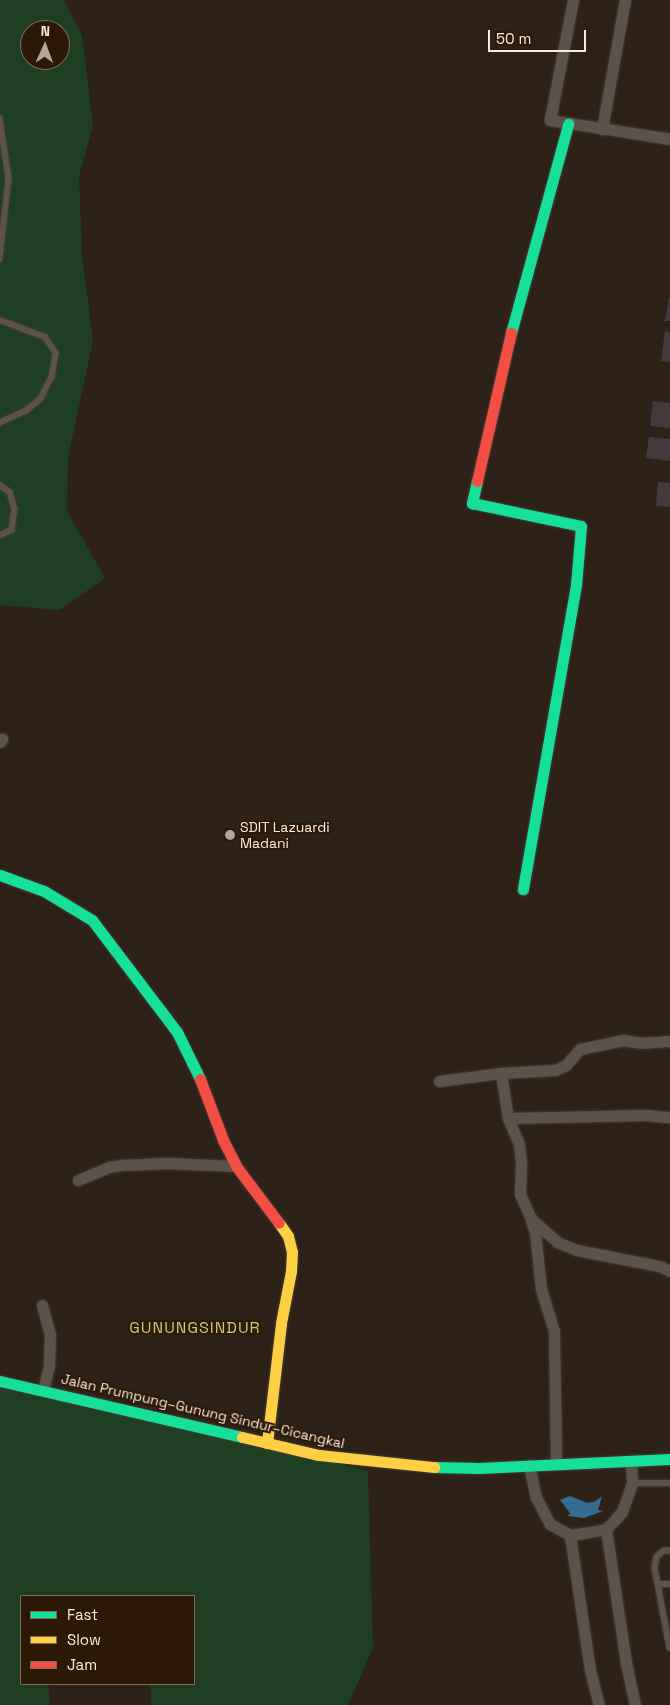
<!DOCTYPE html>
<meta charset="utf-8">
<style>
body{margin:0}
#map{position:relative;width:670px;height:1705px;overflow:hidden;background:#2e2218;font-family:"Space Grotesk",sans-serif}
div>[style]{position:absolute}
[style*='--x']{left:calc(var(--x)*1px);top:calc(var(--y)*1px);width:calc(var(--w)*1px);rotate:calc(var(--a)*1deg)}
.green>*{inset:0;background:#1f3f23}
.water>*{inset:0;background:#356c91}
.building>*{inset:0;background:#433a3b}
.roads{filter:drop-shadow(0 0 1px #473c35) drop-shadow(0 0 1px #473c35)}
.lane>*{height:5.5px;margin:-2.75px;padding:0 2.75px;transform-origin:2.75px;border-radius:2.75px;background:#5b524a}
.street>*{height:11px;margin:-5.5px;padding:0 5.5px;transform-origin:5.5px;border-radius:5.5px;background:#5b524a}
.fast>*{height:11px;margin:-5.5px;padding:0 5.5px;transform-origin:5.5px;border-radius:5.5px;background:#16e098}
.slow>*{height:11px;margin:-5.5px;padding:0 5.5px;transform-origin:5.5px;border-radius:5.5px;background:#ffcf43}
.jam>*{height:11px;margin:-5.5px;padding:0 5.5px;transform-origin:5.5px;border-radius:5.5px;background:#f24e42}
.dots>*{width:14px;height:14px;translate:-50% -50%;box-sizing:border-box;border:2px solid #2d1806;border-radius:50%}
span{translate:-50% -50%;white-space:nowrap;text-align:center;line-height:1.15;-webkit-text-stroke:4px #2d1806;paint-order:stroke}
.poi-label{font-size:14px;color:#faebe0}
.left{translate:0 -50%;text-align:left}
.street-label{font-size:14px;color:#faebe0}
.quarter-label{font-size:16px;color:#c9c97b;letter-spacing:1px}
.legend{position:absolute;left:20px;top:1595px;width:175px;height:90px;box-sizing:border-box;background:#2d1806;border:1px solid #7f6c5d;margin:0;padding:6px 9px;list-style:none;font-size:15px;color:#faebe0}
.legend li{display:flex;align-items:center;gap:10px;height:25px}
.legend b{width:25px;border:1px solid #7f6c5d}
.north{position:absolute;left:20px;top:20px;width:50px;height:50px;box-sizing:border-box;background:#2d1806;border:1px solid #7f6c5d;border-radius:50%;rotate:2deg;font-size:14px;font-weight:700;line-height:20px;text-align:center;color:#faebe0}
.north::after{content:'';display:block;margin:auto;width:18px;height:22px;background:#b3a59a;clip-path:polygon(50% 0,100% 100%,50% 72%,0 100%)}
.scale{position:absolute;left:488px;top:30px;width:98px;height:22px;box-sizing:border-box;border:2px solid #faebe0;border-top:0;padding-left:6px;font-size:15px;line-height:18px;white-space:nowrap;color:#faebe0;-webkit-text-stroke:4px #2d1806;paint-order:stroke}
</style>
<div id="map">
<div class="green">
<i style="clip-path:polygon(evenodd,0 0,64px 0,82px 35px,93px 126px,79px 176px,82px 256px,93px 341px,68px 457px,67px 511px,105px 578px,60px 610px,0 605px,0 0,30px 30px,60px 30px,60px 60px,30px 60px,30px 30px)"></i>
<i style="clip-path:polygon(0 1381px,368px 1471px,373px 1648px,348px 1705px,151px 1705px,151px 1684px,194px 1684px,194px 1596px,21px 1596px,21px 1684px,48px 1684px,50px 1705px,0 1705px)"></i>
</div>
<div class="water">
<i style="clip-path:polygon(570px 1496px,587px 1503px,594px 1502px,602px 1496px,598px 1510px,603px 1511px,584px 1518px,568px 1516px,570px 1513px,560px 1500px)"></i>
</div>
<div class="building">
<i style="clip-path:polygon(669px 298px,670px 298px,670px 321px,665px 321px)"></i>
<i style="clip-path:polygon(665px 331px,670px 332px,670px 362px,661px 361px)"></i>
<i style="clip-path:polygon(653px 401px,670px 403px,670px 428px,650px 426px)"></i>
<i style="clip-path:polygon(649px 437px,670px 439px,670px 461px,646px 458px)"></i>
<i style="clip-path:polygon(658px 482px,670px 483px,670px 507px,656px 506px)"></i>
</div>
<div class="roads">
<div class="lane">
<i style="--x:0;--y:118;--w:62;--a:81.6"></i>
<i style="--x:9;--y:179;--w:81;--a:96.4"></i>
<i style="--x:0;--y:320;--w:48;--a:20.7"></i>
<i style="--x:45;--y:337;--w:19;--a:55"></i>
<i style="--x:56;--y:353;--w:24;--a:99"></i>
<i style="--x:52;--y:377;--w:25;--a:117"></i>
<i style="--x:41;--y:399;--w:19;--a:141"></i>
<i style="--x:26;--y:411;--w:29;--a:155"></i>
<i style="--x:0;--y:485;--w:12;--a:35"></i>
<i style="--x:10;--y:492;--w:18;--a:74"></i>
<i style="--x:15;--y:509;--w:21;--a:98"></i>
<i style="--x:12;--y:530;--w:13;--a:153"></i>
<i style="--x:632;--y:1483;--w:38;--a:0"></i>
<i style="--x:670;--y:1551;--w:6;--a:180"></i>
<i style="--x:664;--y:1551;--w:9;--a:139"></i>
<i style="--x:657;--y:1557;--w:11;--a:100"></i>
<i style="--x:655;--y:1568;--w:81;--a:79.4"></i>
<i style="--x:658;--y:1584;--w:12;--a:0"></i>
</div>
<div class="street">
<i style="--x:573;--y:0;--w:122;--a:100.9"></i>
<i style="--x:550;--y:120;--w:121;--a:9"></i>
<i style="--x:602;--y:129;--w:131;--a:-79.9"></i>
<i style="--x:0;--y:742;--w:4;--a:-56"></i>
<i style="--x:501;--y:1073;--w:54;--a:-3.2"></i>
<i style="--x:555;--y:1070;--w:12;--a:-24"></i>
<i style="--x:566;--y:1065;--w:21;--a:-49"></i>
<i style="--x:580;--y:1049;--w:44;--a:-11.8"></i>
<i style="--x:623;--y:1040;--w:18;--a:9"></i>
<i style="--x:641;--y:1043;--w:29;--a:-4"></i>
<i style="--x:439;--y:1081;--w:63;--a:-7.4"></i>
<i style="--x:501;--y:1073;--w:46;--a:81.2"></i>
<i style="--x:508;--y:1118;--w:137;--a:-1.3"></i>
<i style="--x:645;--y:1115;--w:25;--a:5"></i>
<i style="--x:508;--y:1118;--w:28;--a:67"></i>
<i style="--x:519;--y:1144;--w:19;--a:84"></i>
<i style="--x:521;--y:1163;--w:31;--a:92"></i>
<i style="--x:520;--y:1194;--w:27;--a:66"></i>
<i style="--x:531;--y:1219;--w:35;--a:41"></i>
<i style="--x:557;--y:1242;--w:22;--a:22"></i>
<i style="--x:577;--y:1250;--w:84;--a:11"></i>
<i style="--x:659;--y:1266;--w:12;--a:24"></i>
<i style="--x:78;--y:1180;--w:34;--a:-23"></i>
<i style="--x:109;--y:1167;--w:12;--a:-9"></i>
<i style="--x:121;--y:1165;--w:46;--a:-2.5"></i>
<i style="--x:167;--y:1163;--w:69;--a:2.5"></i>
<i style="--x:531;--y:1221;--w:12;--a:70"></i>
<i style="--x:535;--y:1232;--w:57;--a:84"></i>
<i style="--x:541;--y:1289;--w:44;--a:72.8"></i>
<i style="--x:554;--y:1331;--w:133;--a:89.1"></i>
<i style="--x:42;--y:1305;--w:30;--a:75"></i>
<i style="--x:50;--y:1334;--w:32;--a:92"></i>
<i style="--x:49;--y:1366;--w:25;--a:104"></i>
<i style="--x:631;--y:1461;--w:22;--a:87"></i>
<i style="--x:632;--y:1483;--w:31;--a:109"></i>
<i style="--x:622;--y:1512;--w:23;--a:133"></i>
<i style="--x:606;--y:1529;--w:135;--a:81.5"></i>
<i style="--x:626;--y:1663;--w:43;--a:77.9"></i>
<i style="--x:529;--y:1465;--w:33;--a:78"></i>
<i style="--x:536;--y:1497;--w:30;--a:63"></i>
<i style="--x:550;--y:1524;--w:23;--a:29"></i>
<i style="--x:570;--y:1535;--w:136;--a:81.6"></i>
<i style="--x:590;--y:1670;--w:36;--a:76"></i>
<i style="--x:570;--y:1535;--w:36;--a:-9"></i>
</div>
<div class="fast">
<i style="--x:511;--y:333;--w:217;--a:-74.7"></i>
<i style="--x:477;--y:481;--w:23;--a:103"></i>
<i style="--x:472;--y:503;--w:111;--a:11.9"></i>
<i style="--x:581;--y:526;--w:59;--a:94.8"></i>
<i style="--x:576;--y:585;--w:309;--a:99.9"></i>
<i style="--x:0;--y:875;--w:47;--a:20"></i>
<i style="--x:44;--y:891;--w:56;--a:31.1"></i>
<i style="--x:92;--y:920;--w:141;--a:52.8"></i>
<i style="--x:177;--y:1032;--w:52;--a:63.9"></i>
<i style="--x:0;--y:1381;--w:248;--a:13"></i>
<i style="--x:434;--y:1467;--w:45;--a:1.3"></i>
<i style="--x:479;--y:1468;--w:191;--a:-2.7"></i>
</div>
<div class="slow">
<i style="--x:242;--y:1437;--w:79;--a:13.2"></i>
<i style="--x:319;--y:1455;--w:116;--a:6"></i>
<i style="--x:267;--y:1443;--w:121;--a:-83.3"></i>
<i style="--x:281;--y:1323;--w:53;--a:-79.1"></i>
<i style="--x:291;--y:1271;--w:19;--a:-87"></i>
<i style="--x:292;--y:1252;--w:16;--a:-104"></i>
<i style="--x:288;--y:1236;--w:16;--a:-125"></i>
</div>
<div class="jam">
<i style="--x:477;--y:481;--w:152;--a:-77.1"></i>
<i style="--x:200;--y:1079;--w:65;--a:69.3"></i>
<i style="--x:223;--y:1140;--w:29;--a:63"></i>
<i style="--x:236;--y:1166;--w:71;--a:53"></i>
</div>
</div>
<div class="dots">
<i style="left:230px;top:835px;background:#b3a59a"></i>
</div>
<div class="poi-label">
<span class="left" style="left:240px;top:835px">SDIT Lazuardi<br>Madani</span>
</div>
<div class="street-label">
<span style="left:203px;top:1411px;rotate:13deg">Jalan Prumpung–Gunung Sindur–Cicangkal</span>
</div>
<div class="quarter-label">
<span style="left:195px;top:1328px">GUNUNGSINDUR</span>
</div>
<ul class="legend">
<li><b style="height:6px;background:#16e098"></b>Fast</li>
<li><b style="height:6px;background:#ffcf43"></b>Slow</li>
<li><b style="height:6px;background:#f24e42"></b>Jam</li>
</ul>
<div class="north">N</div>
<div class="scale">50 m</div>
</div>
